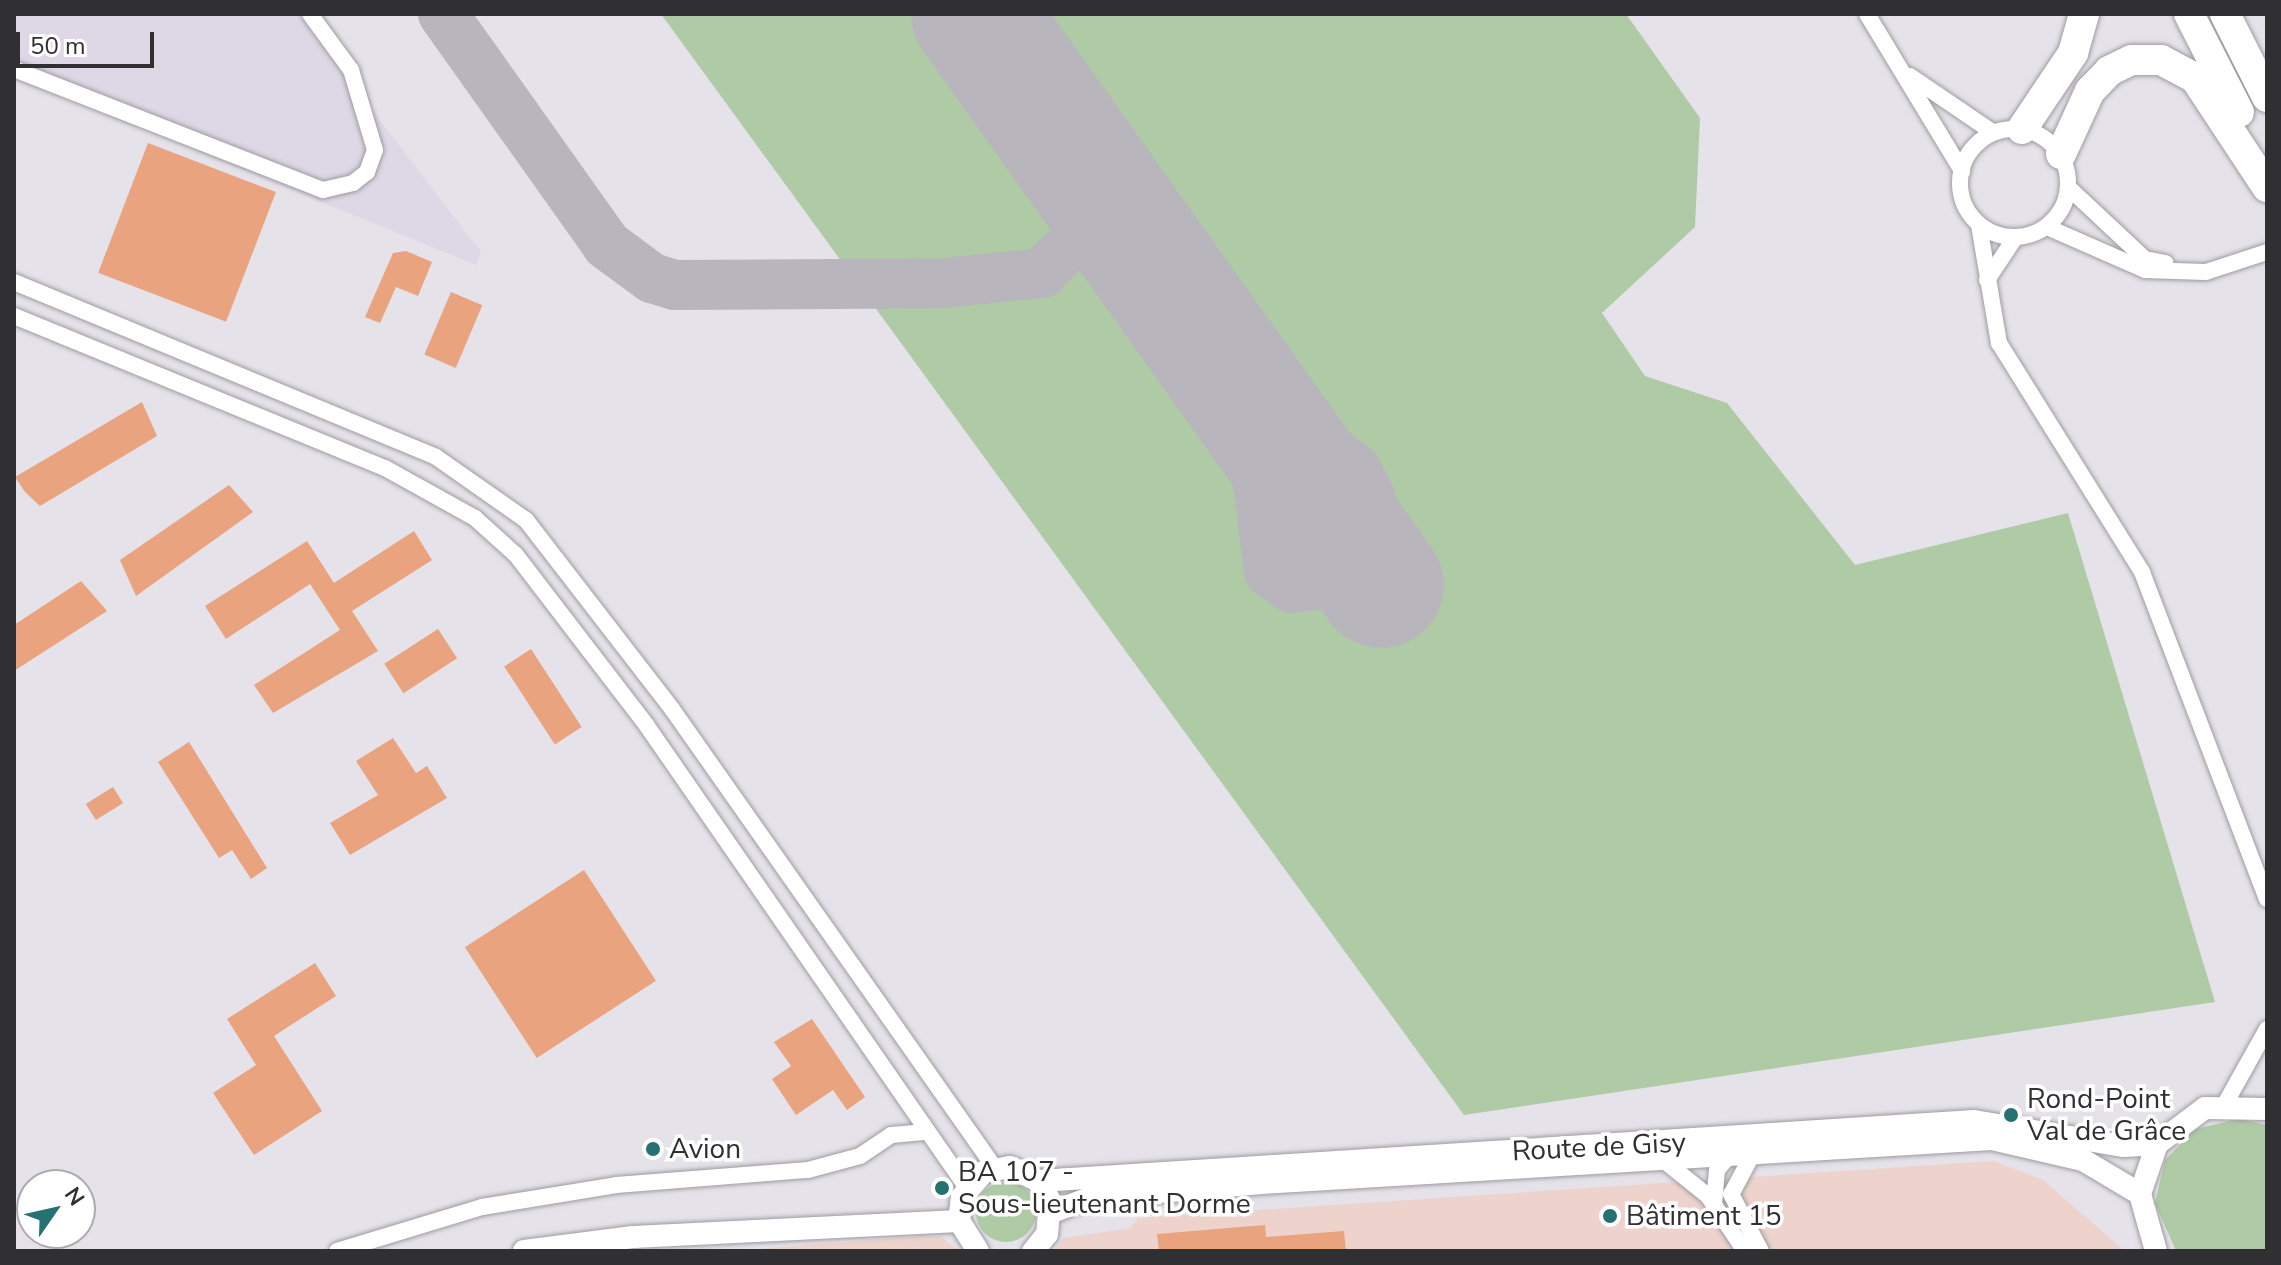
<!DOCTYPE html>
<meta charset="utf-8">
<style>
body{margin:0}
#map{position:relative;width:2281px;height:1265px;overflow:hidden;background:#e5e2e9;font-family:"Nunito Sans",sans-serif}
div>[style]{position:absolute}
[style*='--x']{left:calc(var(--x)*1px);top:calc(var(--y)*1px);width:calc(var(--w)*1px);rotate:calc(var(--a)*1deg)}
.industrial>*{inset:0;background:#edd3cc}
.built>*{inset:0;background:#ded7e5}
.green>*{inset:0;background:#aecba6}
.round{border-radius:50%}
.taxiway>*{height:50px;margin:-25px;padding:0 25px;transform-origin:25px;border-radius:25px;background:#b8b6bc}
.runway>*{height:126px;margin:-63px;padding:0 63px;transform-origin:63px;border-radius:63px;background:#b8b6bc}
.building>*{inset:0;background:#e9a37e;transform-origin:0 0}
.roads{filter:drop-shadow(0 0 2px #9e9ba2) drop-shadow(0 0 2px #9e9ba2)}
.street>*{height:16px;margin:-8px;padding:0 8px;transform-origin:8px;border-radius:8px;background:#fff}
.street>.ring{margin:-8px;padding:0;box-sizing:content-box;background:none;border:16px solid #fff;border-radius:50%}
.secondary>*{height:22px;margin:-11px;padding:0 11px;transform-origin:11px;border-radius:11px;background:#fff}
.highway>*{height:30px;margin:-15px;padding:0 15px;transform-origin:15px;border-radius:15px;background:#fff}
.dots>*{width:22px;height:22px;translate:-50% -50%;box-sizing:border-box;border:4px solid #fff;border-radius:50%}
span{translate:-50% -50%;white-space:nowrap;text-align:center;line-height:1.15;-webkit-text-stroke:7px #fff;paint-order:stroke}
.poi-label{font-size:28px;color:#302f32}
.left{translate:0 -50%;text-align:left}
.street-label{font-size:28px;color:#302f32}
.frame{position:absolute;inset:0;border:16px solid #302f32;pointer-events:none}
.north{position:absolute;left:16px;top:1169px;width:80px;height:80px;box-sizing:border-box;background:#fff;border:2px solid #acacad;border-radius:50%;rotate:56deg;font-size:22px;font-weight:700;line-height:32px;text-align:center;color:#302f32}
.north::after{content:'';display:block;margin:auto;width:28px;height:36px;background:#267172;clip-path:polygon(50% 0,100% 100%,50% 72%,0 100%)}
.scale{position:absolute;left:16px;top:32px;width:138px;height:36px;box-sizing:border-box;border:4px solid #302f32;border-top:0;padding-left:10px;font-size:24px;line-height:28px;white-space:nowrap;color:#302f32;-webkit-text-stroke:6px #fff;paint-order:stroke}
</style>
<div id="map">
<div class="industrial">
<i style="clip-path:polygon(1993px 1161px,2043px 1180px,2125px 1251px,1055px 1251px,1063px 1238px,1131px 1228px,1138px 1218px)"></i>
<i style="clip-path:polygon(923px 1236px,941px 1237px,959px 1251px,731px 1251px)"></i>
</div>
<div class="built">
<i style="clip-path:polygon(14px 14px,298px 14px,481px 252px,476px 265px,14px 76px)"></i>
</div>
<div class="green">
<i style="clip-path:polygon(661px 14px,1626px 14px,1700px 118px,1695px 227px,1602px 313px,1645px 376px,1727px 403px,1855px 565px,2068px 513px,2215px 1002px,1464px 1115px)"></i>
<i style="clip-path:polygon(2239px 1119px,2267px 1125px,2267px 1251px,2176px 1251px,2155px 1203px,2165px 1160px,2195px 1129px)"></i>
<i class="round" style="left:976px;top:1182px;width:60px;height:60px"></i>
</div>
<div class="taxiway">
<i style="--x:443;--y:14;--w:283;--a:54.6"></i>
<i style="--x:607;--y:245;--w:56;--a:36.3"></i>
<i style="--x:652;--y:278;--w:24;--a:17"></i>
<i style="--x:675;--y:285;--w:268;--a:-0.4"></i>
<i style="--x:943;--y:283;--w:100;--a:-5.8"></i>
<i style="--x:1042;--y:273;--w:44;--a:-45"></i>
<i style="--x:1073;--y:242;--w:25;--a:-72"></i>
<i style="--x:1081;--y:218;--w:21;--a:-87"></i>
<i style="--x:1082;--y:197;--w:64;--a:-108.2"></i>
<i style="--x:1247;--y:396;--w:177;--a:82.9"></i>
<i style="--x:1269;--y:572;--w:27;--a:36"></i>
<i style="--x:1291;--y:588;--w:38;--a:-7"></i>
<i style="--x:1329;--y:583;--w:21;--a:-31"></i>
<i style="--x:1347;--y:572;--w:39;--a:-58"></i>
<i style="--x:1368;--y:539;--w:40;--a:-85.7"></i>
<i style="--x:1371;--y:499;--w:32;--a:-116"></i>
<i style="--x:1357;--y:470;--w:37;--a:-142"></i>
<i style="--x:1328;--y:447;--w:49;--a:-175.3"></i>
</div>
<div class="runway">
<i style="--x:974;--y:14;--w:701;--a:54.52"></i>
</div>
<div class="building">
<i style="left:148px;top:143px;width:137px;height:139px;rotate:21deg"></i>
<i style="clip-path:polygon(406px 251px,432px 262px,418px 296px,396px 287px,380px 323px,365px 317px,393px 253px)"></i>
<i style="left:451px;top:292px;width:34px;height:68px;rotate:23deg"></i>
<i style="clip-path:polygon(142px 402px,157px 436px,40px 506px,25px 492px,15px 477px)"></i>
<i style="clip-path:polygon(229px 485px,253px 512px,136px 596px,120px 560px)"></i>
<i style="clip-path:polygon(414px 531px,432px 560px,352px 611px,378px 651px,273px 713px,254px 685px,340px 630px,310px 584px,226px 639px,205px 606px,307px 541px,334px 583px)"></i>
<i style="clip-path:polygon(81px 581px,107px 611px,14px 671px,14px 625px)"></i>
<i style="left:438px;top:629px;width:35px;height:64px;rotate:57deg"></i>
<i style="left:531px;top:649px;width:93px;height:32px;rotate:57deg"></i>
<i style="clip-path:polygon(393px 738px,416px 773px,427px 766px,447px 798px,350px 855px,330px 823px,378px 795px,356px 761px)"></i>
<i style="clip-path:polygon(189px 742px,267px 868px,251px 879px,232px 850px,219px 858px,158px 762px)"></i>
<i style="left:113px;top:787px;width:19px;height:32px;rotate:58deg"></i>
<i style="left:584px;top:870px;width:132px;height:142px;rotate:57deg"></i>
<i style="clip-path:polygon(315px 963px,336px 996px,274px 1036px,322px 1111px,254px 1155px,213px 1093px,256px 1065px,227px 1019px)"></i>
<i style="clip-path:polygon(812px 1019px,865px 1097px,847px 1110px,833px 1090px,796px 1115px,772px 1079px,791px 1066px,774px 1042px)"></i>
<i style="clip-path:polygon(1265px 1225px,1266px 1237px,1344px 1231px,1346px 1251px,1159px 1251px,1157px 1234px)"></i>
</div>
<div class="roads">
<div class="street">
<i style="--x:1867;--y:14;--w:184;--a:58.8"></i>
<i style="--x:14;--y:69;--w:332;--a:21.4"></i>
<i style="--x:323;--y:190;--w:31;--a:-13"></i>
<i style="--x:353;--y:183;--w:18;--a:-38"></i>
<i style="--x:367;--y:172;--w:23;--a:-70"></i>
<i style="--x:375;--y:150;--w:84;--a:-106.7"></i>
<i style="--x:351;--y:70;--w:69;--a:-126.2"></i>
<i style="--x:1910;--y:76;--w:98;--a:34.2"></i>
<i class="ring" style="left:1960px;top:129px;width:92px;height:92px"></i>
<i style="--x:2069;--y:188;--w:104;--a:43.1"></i>
<i style="--x:2145;--y:259;--w:21;--a:11"></i>
<i style="--x:1979;--y:225;--w:120;--a:80.4"></i>
<i style="--x:1999;--y:343;--w:270;--a:58"></i>
<i style="--x:2142;--y:572;--w:350;--a:69.1"></i>
<i style="--x:2047;--y:227;--w:107;--a:23.7"></i>
<i style="--x:2145;--y:270;--w:61;--a:1.9"></i>
<i style="--x:2206;--y:272;--w:64;--a:-18.2"></i>
<i style="--x:1987;--y:280;--w:50;--a:-56.3"></i>
<i style="--x:14;--y:282;--w:457;--a:22.5"></i>
<i style="--x:436;--y:457;--w:110;--a:35"></i>
<i style="--x:526;--y:520;--w:239;--a:52.3"></i>
<i style="--x:672;--y:709;--w:561;--a:54.87"></i>
<i style="--x:14;--y:316;--w:401;--a:22.3"></i>
<i style="--x:385;--y:468;--w:103;--a:29.1"></i>
<i style="--x:475;--y:518;--w:55;--a:42.1"></i>
<i style="--x:516;--y:555;--w:215;--a:52.5"></i>
<i style="--x:647;--y:726;--w:562;--a:55.29"></i>
<i style="--x:2225;--y:1104;--w:86;--a:-60.8"></i>
<i style="--x:1750;--y:1159;--w:40;--a:118"></i>
<i style="--x:1731;--y:1194;--w:64;--a:62.2"></i>
<i style="--x:1667;--y:1163;--w:53;--a:38.8"></i>
<i style="--x:1708;--y:1196;--w:66;--a:56.1"></i>
<i style="--x:1714;--y:1204;--w:34;--a:-85"></i>
<i style="--x:1717;--y:1170;--w:26;--a:-50"></i>
<i style="--x:337;--y:1251;--w:152;--a:-16.9"></i>
<i style="--x:482;--y:1207;--w:136;--a:-9.3"></i>
<i style="--x:616;--y:1185;--w:193;--a:-4.5"></i>
<i style="--x:808;--y:1170;--w:54;--a:-15.1"></i>
<i style="--x:860;--y:1156;--w:37;--a:-34"></i>
<i style="--x:891;--y:1135;--w:36;--a:-5"></i>
</div>
<div class="secondary">
<i style="--x:1039;--y:1181;--w:937;--a:-3.67"></i>
<i style="--x:1974;--y:1121;--w:152;--a:9.5"></i>
<i style="--x:2124;--y:1146;--w:33;--a:-3"></i>
<i style="--x:1052;--y:1212;--w:40;--a:-20.2"></i>
<i style="--x:1090;--y:1198;--w:172;--a:-5"></i>
<i style="--x:1261;--y:1183;--w:732;--a:-3.44"></i>
<i style="--x:1992;--y:1139;--w:93;--a:13"></i>
<i style="--x:2083;--y:1160;--w:66;--a:30.8"></i>
<i style="--x:524;--y:1251;--w:110;--a:-7.3"></i>
<i style="--x:633;--y:1237;--w:326;--a:-2.8"></i>
<i style="--x:978;--y:1251;--w:36;--a:-122"></i>
<i style="--x:959;--y:1221;--w:24;--a:-83"></i>
<i style="--x:962;--y:1197;--w:33;--a:-49"></i>
<i style="--x:984;--y:1172;--w:26;--a:-11"></i>
<i style="--x:1010;--y:1167;--w:32;--a:26"></i>
<i style="--x:1039;--y:1181;--w:23;--a:61"></i>
<i style="--x:1050;--y:1201;--w:33;--a:95"></i>
<i style="--x:1047;--y:1234;--w:22;--a:129"></i>
<i style="--x:2156;--y:1251;--w:59;--a:-105.7"></i>
<i style="--x:2140;--y:1194;--w:53;--a:-71.2"></i>
<i style="--x:2157;--y:1144;--w:60;--a:-36.9"></i>
<i style="--x:2205;--y:1108;--w:62;--a:0.9"></i>
</div>
<div class="highway">
<i style="--x:2189;--y:14;--w:110;--a:63"></i>
<i style="--x:2225;--y:14;--w:93;--a:63.2"></i>
<i style="--x:2022;--y:129;--w:92;--a:-56.1"></i>
<i style="--x:2073;--y:53;--w:41;--a:-74.2"></i>
<i style="--x:2061;--y:154;--w:69;--a:-65.3"></i>
<i style="--x:2090;--y:91;--w:28;--a:-46"></i>
<i style="--x:2109;--y:71;--w:25;--a:-26"></i>
<i style="--x:2132;--y:60;--w:29;--a:0"></i>
<i style="--x:2161;--y:60;--w:38;--a:28"></i>
<i style="--x:2195;--y:78;--w:131;--a:56.6"></i>
</div>
</div>
<div class="dots">
<i style="left:2011px;top:1115px;background:#267172"></i>
<i style="left:653px;top:1149px;background:#267172"></i>
<i style="left:942px;top:1188px;background:#267172"></i>
<i style="left:1610px;top:1216px;background:#267172"></i>
</div>
<div class="poi-label">
<span class="left" style="left:2027px;top:1115px">Rond-Point<br>Val de Grâce</span>
<span class="left" style="left:669px;top:1149px">Avion</span>
<span class="left" style="left:958px;top:1188px">BA 107 -<br>Sous-lieutenant Dorme</span>
<span class="left" style="left:1626px;top:1216px">Bâtiment 15</span>
</div>
<div class="street-label">
<span style="left:1599px;top:1147px;rotate:-3deg">Route de Gisy</span>
</div>
<div class="frame"></div>
<div class="north">N</div>
<div class="scale">50 m</div>
</div>
